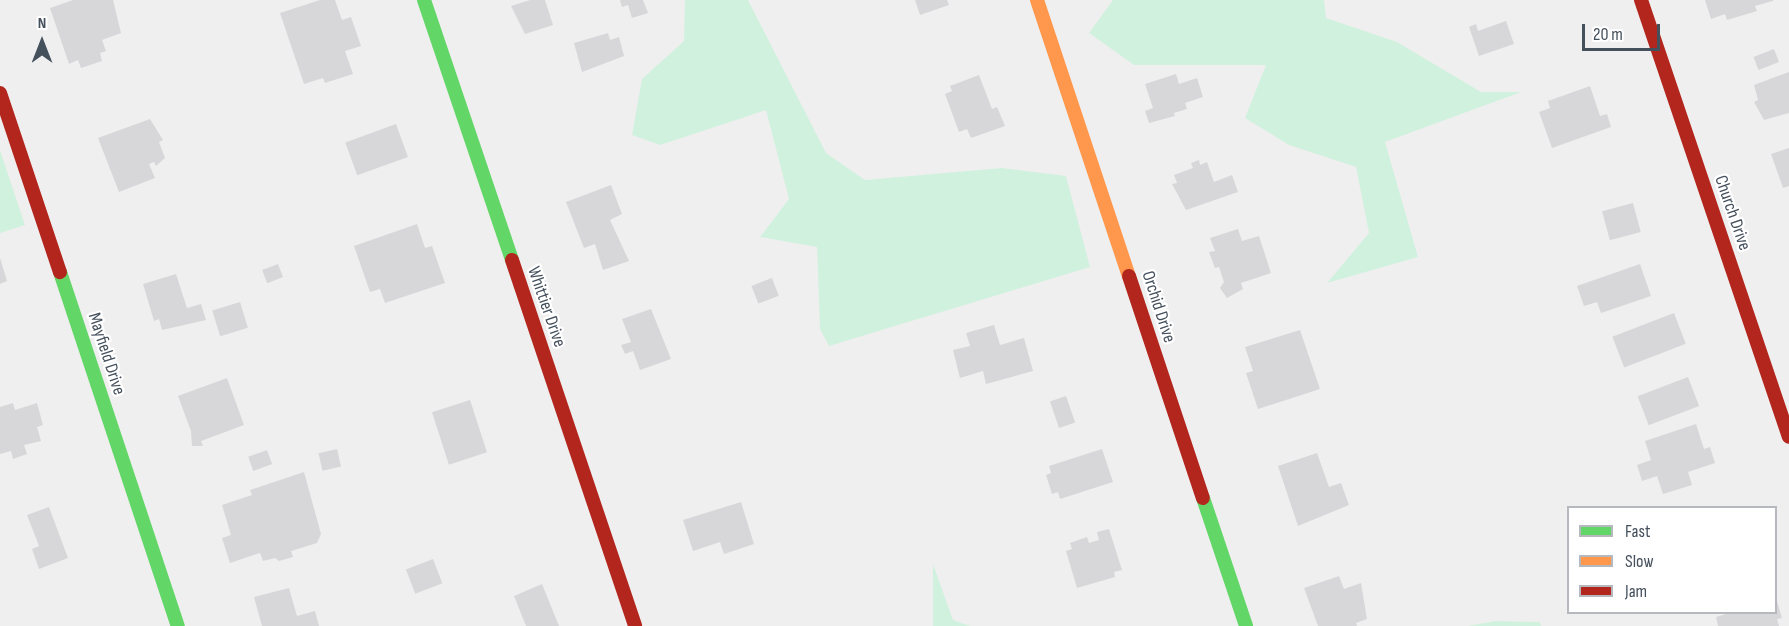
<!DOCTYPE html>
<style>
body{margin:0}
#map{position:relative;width:1789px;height:626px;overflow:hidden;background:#f0efef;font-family:"Sofia Sans Condensed",sans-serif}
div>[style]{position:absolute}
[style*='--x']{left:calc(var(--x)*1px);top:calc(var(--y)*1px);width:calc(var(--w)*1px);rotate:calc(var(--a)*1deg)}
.green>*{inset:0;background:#d1f1df}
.building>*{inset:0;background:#d7d7d9;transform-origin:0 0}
.fast>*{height:14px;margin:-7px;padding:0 7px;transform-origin:7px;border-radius:7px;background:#63d668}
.slow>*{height:14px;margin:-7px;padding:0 7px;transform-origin:7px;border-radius:7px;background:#ff974d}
.jam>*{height:14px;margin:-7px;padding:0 7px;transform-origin:7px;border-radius:7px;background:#b3261e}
span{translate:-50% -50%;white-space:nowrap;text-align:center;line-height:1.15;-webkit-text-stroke:4.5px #fff;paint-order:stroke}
.street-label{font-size:18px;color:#45505d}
.legend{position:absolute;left:1567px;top:506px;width:210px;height:108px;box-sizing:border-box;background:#fff;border:2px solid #b5b9be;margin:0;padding:8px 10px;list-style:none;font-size:18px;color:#45505d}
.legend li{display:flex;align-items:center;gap:12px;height:30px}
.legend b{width:30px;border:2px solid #b5b9be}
.north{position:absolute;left:12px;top:12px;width:60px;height:60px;-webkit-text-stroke:4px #fff;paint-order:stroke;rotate:0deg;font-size:16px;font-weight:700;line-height:24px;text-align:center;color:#45505d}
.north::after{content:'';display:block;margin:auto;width:21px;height:27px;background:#45505d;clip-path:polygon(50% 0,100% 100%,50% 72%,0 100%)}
.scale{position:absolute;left:1582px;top:24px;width:78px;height:27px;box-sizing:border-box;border:3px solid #45505d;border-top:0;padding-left:8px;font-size:18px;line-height:21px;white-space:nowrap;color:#45505d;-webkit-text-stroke:4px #fff;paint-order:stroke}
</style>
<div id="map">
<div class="green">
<i style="clip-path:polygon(685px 0,748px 0,826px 153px,865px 180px,1002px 168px,1066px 176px,1090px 267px,829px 346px,820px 329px,817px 247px,760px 237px,789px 199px,766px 110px,660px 145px,632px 135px,642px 79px,684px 41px)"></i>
<i style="clip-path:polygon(1113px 0,1324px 0,1326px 18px,1397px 42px,1481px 92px,1521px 92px,1385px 142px,1418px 257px,1327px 283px,1369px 233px,1356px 167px,1289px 145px,1245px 118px,1266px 65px,1134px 65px,1089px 33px)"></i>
<i style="clip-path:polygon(0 150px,25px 225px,0 233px)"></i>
<i style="clip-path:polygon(933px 564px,953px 620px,970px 626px,933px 626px)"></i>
<i style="clip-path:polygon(1496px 621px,1540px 622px,1541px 626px,1467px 626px)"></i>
</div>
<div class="building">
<i style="clip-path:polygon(73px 0,113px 0,121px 33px,102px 40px,106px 51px,100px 53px,102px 61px,81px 68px,78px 60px,69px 64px,50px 8px)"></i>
<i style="clip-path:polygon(320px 0,335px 0,342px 20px,351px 17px,361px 46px,345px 51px,353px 74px,325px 83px,323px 78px,304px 84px,280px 13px)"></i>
<i style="clip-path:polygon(530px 0,545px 0,553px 25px,525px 34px,511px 6px)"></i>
<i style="clip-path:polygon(620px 0,643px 0,648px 13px,632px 18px,628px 5px,622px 7px)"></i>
<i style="clip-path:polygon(915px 0,947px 0,949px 5px,920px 15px)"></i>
<i style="clip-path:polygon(1705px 0,1773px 0,1773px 1px,1755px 6px,1757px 11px,1727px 20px,1725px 14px,1711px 19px)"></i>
<i style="clip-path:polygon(1506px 21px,1514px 44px,1479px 56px,1469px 27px,1476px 24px,1478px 31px)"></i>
<i style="clip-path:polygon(608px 33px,610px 40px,619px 37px,624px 56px,582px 72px,574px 43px)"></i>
<i style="left:1774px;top:49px;width:14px;height:22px;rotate:69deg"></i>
<i style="clip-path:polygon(1789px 72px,1789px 113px,1764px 120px,1754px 102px,1758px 100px,1754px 85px)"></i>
<i style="clip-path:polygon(1176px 74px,1179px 84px,1197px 78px,1203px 97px,1185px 103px,1187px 109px,1174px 113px,1175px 116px,1149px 123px,1145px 111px,1153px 108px,1145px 84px)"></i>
<i style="clip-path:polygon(979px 75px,992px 109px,997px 107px,1005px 126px,971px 138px,967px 129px,959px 132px,945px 94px,952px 91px,950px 86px)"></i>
<i style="clip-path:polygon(1590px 86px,1600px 116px,1607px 114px,1611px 127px,1552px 148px,1539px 112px,1550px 108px,1548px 101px)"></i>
<i style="clip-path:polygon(150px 119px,163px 140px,159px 142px,165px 158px,156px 166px,154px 162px,149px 164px,155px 178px,119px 192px,98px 138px)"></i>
<i style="left:396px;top:124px;width:35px;height:54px;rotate:70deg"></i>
<i style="clip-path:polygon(1789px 148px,1789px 186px,1783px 188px,1771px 154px)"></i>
<i style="clip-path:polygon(1199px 160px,1200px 165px,1207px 162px,1214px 182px,1232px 175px,1238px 192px,1186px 210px,1172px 184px,1177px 183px,1174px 175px,1193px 168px,1191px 163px)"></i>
<i style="clip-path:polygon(611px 185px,622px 214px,610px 220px,629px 261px,603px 270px,595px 244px,584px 248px,566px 202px)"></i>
<i style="left:1633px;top:203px;width:30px;height:32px;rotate:75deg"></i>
<i style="clip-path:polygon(417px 224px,425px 248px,432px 246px,445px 283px,385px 303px,380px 289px,370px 292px,354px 246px)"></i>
<i style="clip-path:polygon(1238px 229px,1242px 241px,1259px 236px,1271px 273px,1241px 283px,1243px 289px,1227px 298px,1220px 288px,1224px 282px,1219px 267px,1215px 268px,1209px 252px,1215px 251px,1210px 238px)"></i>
<i style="clip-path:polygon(0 258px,7px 281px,0 284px)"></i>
<i style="left:278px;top:264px;width:14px;height:17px;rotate:69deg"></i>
<i style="clip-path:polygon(1640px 264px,1651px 296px,1601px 313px,1597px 302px,1584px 306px,1577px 286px)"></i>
<i style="clip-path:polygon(176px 274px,187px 308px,201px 304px,206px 320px,162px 330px,159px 319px,154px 321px,143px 284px)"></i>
<i style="left:772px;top:278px;width:19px;height:22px;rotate:69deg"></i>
<i style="left:240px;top:302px;width:27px;height:29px;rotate:73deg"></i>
<i style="clip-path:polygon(651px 309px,671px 359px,640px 370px,633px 351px,625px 354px,621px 345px,631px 342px,622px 319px)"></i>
<i style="left:1674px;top:313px;width:33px;height:66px;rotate:69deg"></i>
<i style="clip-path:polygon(994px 325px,1000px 345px,1024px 338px,1033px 371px,986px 384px,983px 371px,960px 378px,953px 350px,970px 346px,966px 333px)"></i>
<i style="clip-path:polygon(1300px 330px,1320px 389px,1258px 409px,1246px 373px,1253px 371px,1245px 347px)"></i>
<i style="left:1688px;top:377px;width:31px;height:54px;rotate:69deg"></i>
<i style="clip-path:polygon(227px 378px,244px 425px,201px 441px,203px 446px,192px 446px,191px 431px,178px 396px)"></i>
<i style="left:1066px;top:396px;width:28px;height:17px;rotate:71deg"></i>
<i style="left:470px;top:400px;width:55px;height:40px;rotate:72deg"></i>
<i style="clip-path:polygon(13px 403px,15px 410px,37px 403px,43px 425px,37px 427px,41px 441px,24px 445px,27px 454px,13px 459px,11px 451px,0 454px,0 407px)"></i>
<i style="clip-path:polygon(1696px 424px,1704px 449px,1710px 447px,1715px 463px,1688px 472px,1692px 485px,1663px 494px,1657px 476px,1642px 481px,1637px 465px,1651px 460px,1645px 441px)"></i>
<i style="left:337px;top:449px;width:18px;height:19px;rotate:77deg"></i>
<i style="clip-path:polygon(1102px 449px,1113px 482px,1060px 499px,1058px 492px,1052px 494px,1046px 475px,1051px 473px,1049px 466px)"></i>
<i style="left:267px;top:450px;width:15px;height:20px;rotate:70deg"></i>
<i style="clip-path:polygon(1317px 453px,1329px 487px,1341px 483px,1349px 505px,1298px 526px,1278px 466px)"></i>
<i style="clip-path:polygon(304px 472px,321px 534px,317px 543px,291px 551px,293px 557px,279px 561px,275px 558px,263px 561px,260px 553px,230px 563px,222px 538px,231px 535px,222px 505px,252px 495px,250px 490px)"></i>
<i style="clip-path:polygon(741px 502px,754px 544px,724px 554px,720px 542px,693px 551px,683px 520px)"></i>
<i style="clip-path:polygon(49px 507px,68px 558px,39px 569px,32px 549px,39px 546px,27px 515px)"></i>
<i style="clip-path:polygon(1109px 529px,1122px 570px,1114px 572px,1115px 577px,1077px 588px,1066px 551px,1072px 549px,1070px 543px,1087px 537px,1089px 543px,1099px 540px,1097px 532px)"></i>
<i style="left:433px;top:559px;width:26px;height:29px;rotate:69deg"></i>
<i style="clip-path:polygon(1339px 576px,1344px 589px,1361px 583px,1367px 619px,1356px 623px,1357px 626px,1318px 626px,1304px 588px)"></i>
<i style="clip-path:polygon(542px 584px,559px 626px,526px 626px,514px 596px)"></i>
<i style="clip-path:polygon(289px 588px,297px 616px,315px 611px,319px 626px,262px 626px,254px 597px)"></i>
<i style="clip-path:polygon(1776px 598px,1782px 618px,1777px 619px,1779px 626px,1718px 626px,1716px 617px,1733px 612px,1776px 612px)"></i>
</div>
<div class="fast">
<i style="--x:424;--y:0;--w:274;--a:71.3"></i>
<i style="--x:60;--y:272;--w:373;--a:71.6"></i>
<i style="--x:1203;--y:498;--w:135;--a:71.4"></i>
</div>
<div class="slow">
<i style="--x:1037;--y:0;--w:291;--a:71.6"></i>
</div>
<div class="jam">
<i style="--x:1641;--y:0;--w:461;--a:71.3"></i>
<i style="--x:0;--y:93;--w:189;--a:71.5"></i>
<i style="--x:512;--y:260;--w:386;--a:71.4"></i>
<i style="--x:1129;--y:276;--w:234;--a:71.6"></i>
</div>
<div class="street-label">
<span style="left:1732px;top:213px;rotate:71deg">Church Drive</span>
<span style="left:546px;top:307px;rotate:71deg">Whittier Drive</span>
<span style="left:1158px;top:307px;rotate:72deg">Orchid Drive</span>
<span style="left:106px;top:354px;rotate:72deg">Mayfield Drive</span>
</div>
<ul class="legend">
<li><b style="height:8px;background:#63d668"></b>Fast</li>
<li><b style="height:8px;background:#ff974d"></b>Slow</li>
<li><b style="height:8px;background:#b3261e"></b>Jam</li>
</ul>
<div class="north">N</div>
<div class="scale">20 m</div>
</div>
